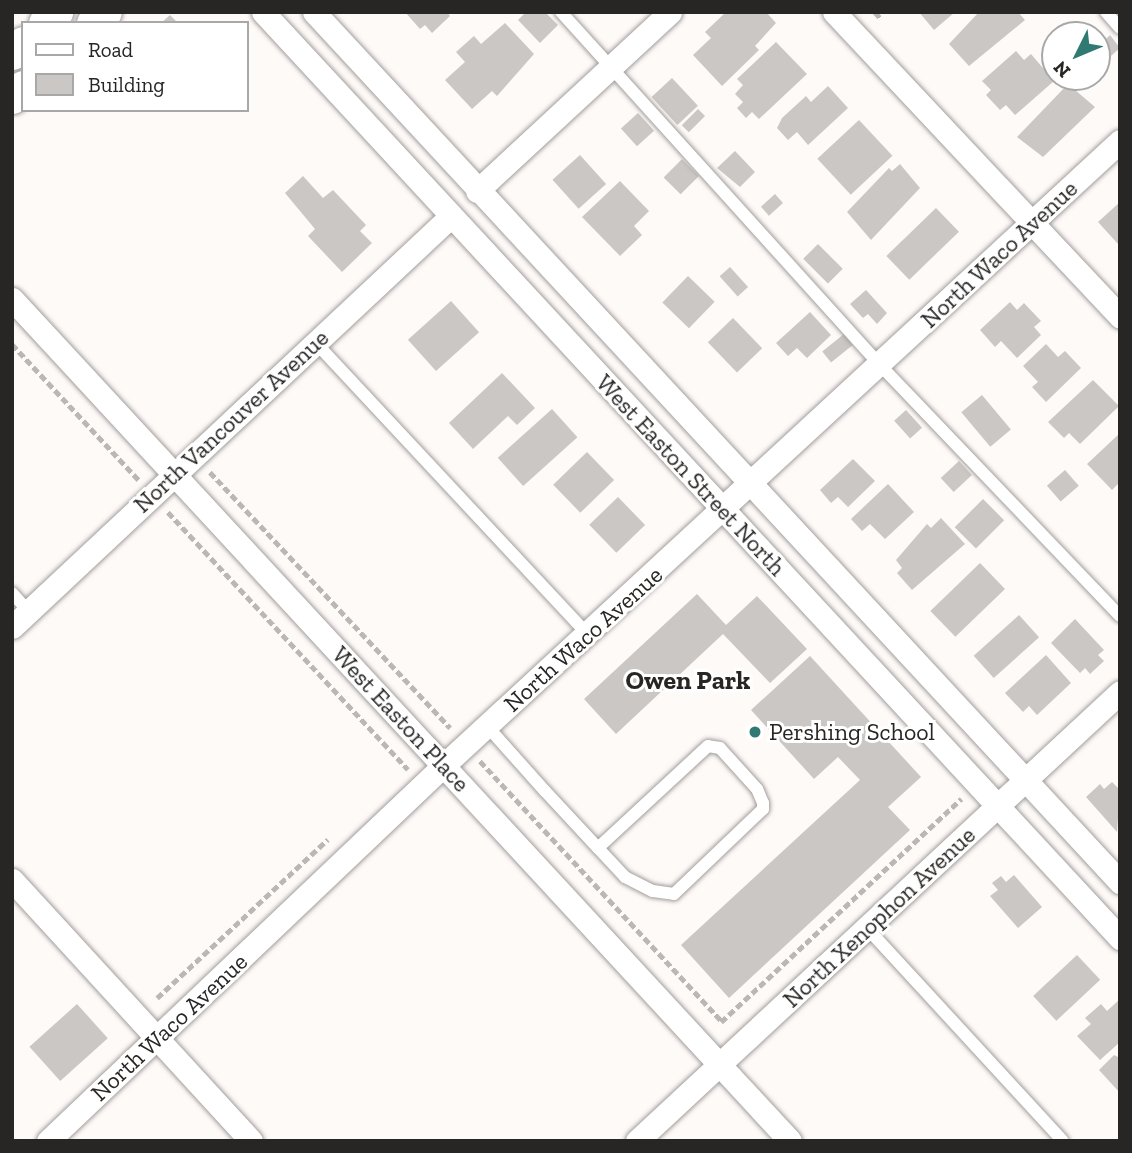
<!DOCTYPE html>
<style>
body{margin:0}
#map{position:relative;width:1132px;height:1153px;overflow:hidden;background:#fefaf8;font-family:"Zilla Slab",serif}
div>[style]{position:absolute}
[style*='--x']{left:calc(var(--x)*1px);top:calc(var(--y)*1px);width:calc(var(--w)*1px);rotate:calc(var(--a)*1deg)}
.building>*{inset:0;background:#cac7c5;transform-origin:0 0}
.path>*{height:4.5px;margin-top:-2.25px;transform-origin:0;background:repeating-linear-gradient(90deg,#bbb7b6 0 7px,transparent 0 10.5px)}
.roads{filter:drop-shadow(0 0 2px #a29e9c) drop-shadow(0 0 2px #a29e9c)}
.lane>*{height:12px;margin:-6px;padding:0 6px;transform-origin:6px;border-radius:6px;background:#fff}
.street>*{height:23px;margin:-11.5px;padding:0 11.5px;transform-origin:11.5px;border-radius:11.5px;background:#fff}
.secondary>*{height:33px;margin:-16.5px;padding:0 16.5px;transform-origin:16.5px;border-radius:16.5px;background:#fff}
.dots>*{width:19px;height:19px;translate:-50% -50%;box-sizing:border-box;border:4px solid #fff;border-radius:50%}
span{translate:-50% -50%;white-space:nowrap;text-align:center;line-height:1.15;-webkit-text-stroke:6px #fff;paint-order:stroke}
.street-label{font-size:24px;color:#272625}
.poi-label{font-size:24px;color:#272625}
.left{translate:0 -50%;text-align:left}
.neighbourhood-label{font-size:26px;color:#272625;font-weight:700}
.frame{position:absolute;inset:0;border:14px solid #272625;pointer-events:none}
.legend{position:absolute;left:21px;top:21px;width:228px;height:91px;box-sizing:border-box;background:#fff;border:2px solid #a9a8a8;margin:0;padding:9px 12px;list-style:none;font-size:21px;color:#272625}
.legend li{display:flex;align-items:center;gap:14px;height:35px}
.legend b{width:35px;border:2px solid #a9a8a8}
.north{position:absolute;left:1041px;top:21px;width:70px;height:70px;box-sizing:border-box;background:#fff;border:2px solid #a9a8a8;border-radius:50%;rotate:227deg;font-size:19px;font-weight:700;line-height:28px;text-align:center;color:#272625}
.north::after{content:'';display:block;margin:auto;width:24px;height:32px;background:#317a74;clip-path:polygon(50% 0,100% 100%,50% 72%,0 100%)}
</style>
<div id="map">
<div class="building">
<i style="clip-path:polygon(405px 12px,447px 12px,450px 16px,432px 33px,425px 25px,420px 29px)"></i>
<i style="clip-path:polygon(526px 12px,545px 12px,558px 25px,540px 43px,518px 20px)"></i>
<i style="clip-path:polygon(726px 12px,766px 12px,776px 23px,755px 46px,759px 50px,722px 86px,693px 55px,711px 38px,705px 32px)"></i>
<i style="clip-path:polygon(919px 12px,955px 12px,934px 30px)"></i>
<i style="clip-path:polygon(979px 12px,1018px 12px,1025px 20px,969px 66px,949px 44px)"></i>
<i style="clip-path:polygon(170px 15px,178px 23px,161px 23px)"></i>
<i style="clip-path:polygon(505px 23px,534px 54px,497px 96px,492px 91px,472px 109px,445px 80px,465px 62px,456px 52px,474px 36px,481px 44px)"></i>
<i style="clip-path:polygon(1110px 35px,1120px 48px,1104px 62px,1097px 48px)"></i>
<i style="clip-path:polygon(776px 42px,807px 74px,759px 119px,752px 112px,746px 118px,737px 108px,743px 102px,735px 94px,743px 85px,737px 79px)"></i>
<i style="clip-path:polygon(1016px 51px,1024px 60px,1031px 54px,1054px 81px,1015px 115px,1006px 105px,1000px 110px,986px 95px,991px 90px,982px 81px)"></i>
<i style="left:672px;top:78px;width:38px;height:28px;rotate:47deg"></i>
<i style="clip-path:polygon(1068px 84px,1095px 107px,1043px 157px,1017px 137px)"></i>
<i style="clip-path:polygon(828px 86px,848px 108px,808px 145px,797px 132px,788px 140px,777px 128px,782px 118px,806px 96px,811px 102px)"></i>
<i style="left:698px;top:109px;width:10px;height:23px;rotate:45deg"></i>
<i style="left:638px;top:113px;width:24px;height:23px;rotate:48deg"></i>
<i style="left:859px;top:120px;width:49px;height:57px;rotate:47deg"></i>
<i style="clip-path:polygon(735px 151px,755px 172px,740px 187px,717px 168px)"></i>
<i style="left:580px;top:155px;width:39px;height:37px;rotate:48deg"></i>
<i style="left:682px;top:159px;width:24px;height:26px;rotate:45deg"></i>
<i style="clip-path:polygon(900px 164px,920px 188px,871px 240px,847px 212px,889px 168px,892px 171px)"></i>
<i style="clip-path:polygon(303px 176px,323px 198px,333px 190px,366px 225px,360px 231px,372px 243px,342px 272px,308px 236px,315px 229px,285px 193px)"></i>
<i style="clip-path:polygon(620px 181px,649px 211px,634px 226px,642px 235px,620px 256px,582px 217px)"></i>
<i style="left:775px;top:194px;width:12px;height:19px;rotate:48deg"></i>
<i style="clip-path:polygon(1120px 202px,1120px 242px,1118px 244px,1098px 222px)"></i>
<i style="left:936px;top:208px;width:33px;height:69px;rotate:46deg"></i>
<i style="left:818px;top:244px;width:35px;height:21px;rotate:45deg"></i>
<i style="left:730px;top:267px;width:27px;height:14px;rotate:48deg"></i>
<i style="left:688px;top:276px;width:37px;height:37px;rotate:44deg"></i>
<i style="clip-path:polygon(866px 290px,887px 313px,877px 324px,868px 314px,863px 318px,850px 304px)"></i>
<i style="left:451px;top:301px;width:42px;height:58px;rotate:48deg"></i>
<i style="clip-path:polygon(1010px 302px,1017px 310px,1024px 303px,1041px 321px,1034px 327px,1041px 335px,1017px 358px,1001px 341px,995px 347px,980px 330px)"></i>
<i style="clip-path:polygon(810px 312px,831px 335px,807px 358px,797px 348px,788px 356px,776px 343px)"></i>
<i style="left:733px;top:318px;width:42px;height:35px;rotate:46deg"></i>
<i style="left:844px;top:334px;width:14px;height:28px;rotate:51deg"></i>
<i style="clip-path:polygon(1046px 344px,1058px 357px,1065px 351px,1081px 368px,1046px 402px,1032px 387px,1038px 382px,1023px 366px)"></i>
<i style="clip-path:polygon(502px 373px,535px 408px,517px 425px,508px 416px,473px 449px,449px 423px)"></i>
<i style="clip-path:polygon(1093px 380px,1119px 406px,1080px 444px,1069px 433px,1064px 438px,1048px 422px)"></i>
<i style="left:982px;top:395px;width:45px;height:27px;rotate:50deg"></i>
<i style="left:552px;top:409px;width:38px;height:73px;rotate:48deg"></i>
<i style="left:906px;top:410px;width:24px;height:16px;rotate:48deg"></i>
<i style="clip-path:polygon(1120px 433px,1120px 482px,1112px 490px,1087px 464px)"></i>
<i style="left:587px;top:452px;width:39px;height:47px;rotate:46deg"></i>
<i style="clip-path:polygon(853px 459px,875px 481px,848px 507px,838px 497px,831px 503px,820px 490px)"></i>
<i style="left:959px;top:461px;width:19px;height:25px;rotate:47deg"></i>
<i style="left:1065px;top:470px;width:21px;height:24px;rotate:49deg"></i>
<i style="clip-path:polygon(888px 484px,914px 512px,885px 539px,870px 524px,862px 531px,851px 519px)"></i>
<i style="left:618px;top:497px;width:39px;height:40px;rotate:46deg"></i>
<i style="left:983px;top:499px;width:30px;height:40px;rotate:45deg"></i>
<i style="clip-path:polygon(941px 518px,965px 544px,912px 590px,897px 573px,902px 568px,896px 560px,927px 524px,931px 528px)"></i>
<i style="left:980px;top:563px;width:36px;height:69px;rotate:46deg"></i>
<i style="clip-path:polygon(697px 594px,726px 625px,757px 596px,807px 649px,770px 683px,723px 634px,616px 734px,584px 699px)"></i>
<i style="left:1019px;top:615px;width:30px;height:61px;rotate:48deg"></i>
<i style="clip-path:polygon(1075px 619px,1104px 650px,1098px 655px,1104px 661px,1090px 674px,1085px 668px,1080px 673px,1051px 643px)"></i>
<i style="clip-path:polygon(1046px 655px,1071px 683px,1037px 715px,1029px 706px,1023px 712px,1005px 693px)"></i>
<i style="clip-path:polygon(810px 656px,921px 777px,888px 807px,910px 830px,729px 998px,681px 945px,860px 780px,838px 757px,814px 779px,751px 710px)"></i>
<i style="clip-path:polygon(1112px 782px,1120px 790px,1117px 832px,1086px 797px,1100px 784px,1104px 789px)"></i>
<i style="clip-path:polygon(1014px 875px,1042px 907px,1018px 928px,990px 896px,998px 890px,992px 883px,1001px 876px,1006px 882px)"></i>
<i style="left:1077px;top:955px;width:34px;height:60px;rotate:47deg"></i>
<i style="clip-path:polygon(1120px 999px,1120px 1042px,1100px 1060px,1077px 1036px,1091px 1024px,1085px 1018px,1101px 1004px,1107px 1011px)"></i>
<i style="left:77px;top:1004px;width:46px;height:64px;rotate:48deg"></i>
<i style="clip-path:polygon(1114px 1055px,1120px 1058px,1120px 1093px,1099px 1070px)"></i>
</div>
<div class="path">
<i style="--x:875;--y:12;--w:9;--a:49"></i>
<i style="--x:12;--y:344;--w:186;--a:47"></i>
<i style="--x:210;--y:472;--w:351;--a:46.8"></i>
<i style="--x:168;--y:512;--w:352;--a:47"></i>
<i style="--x:480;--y:761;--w:355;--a:47.1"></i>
<i style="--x:157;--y:998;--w:233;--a:-42.9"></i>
<i style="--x:721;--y:1022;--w:328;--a:-42.9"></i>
</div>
<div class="roads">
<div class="lane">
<i style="--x:561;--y:12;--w:476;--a:47.9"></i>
<i style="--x:880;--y:365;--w:347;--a:46.3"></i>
<i style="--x:1106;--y:12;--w:21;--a:49"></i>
<i style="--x:315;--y:342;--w:399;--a:47"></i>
<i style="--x:12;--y:593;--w:25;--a:48"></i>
<i style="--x:487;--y:726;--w:87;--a:48.3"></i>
<i style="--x:545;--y:791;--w:78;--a:47.1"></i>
<i style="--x:598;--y:848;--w:40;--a:47"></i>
<i style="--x:625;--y:877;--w:31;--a:27"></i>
<i style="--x:653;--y:891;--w:21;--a:8"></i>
<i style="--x:674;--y:894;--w:123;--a:-43.7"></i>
<i style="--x:763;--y:809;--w:6;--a:-90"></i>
<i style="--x:763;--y:803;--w:15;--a:-113"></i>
<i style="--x:757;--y:789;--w:55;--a:-132.1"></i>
<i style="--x:720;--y:748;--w:12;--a:-171"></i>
<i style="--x:708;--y:746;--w:150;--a:137.2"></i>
<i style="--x:867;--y:928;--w:289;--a:47.4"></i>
</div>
<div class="street">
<i style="--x:263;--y:12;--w:1262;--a:47.22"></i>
<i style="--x:314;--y:12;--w:1186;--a:47.19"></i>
<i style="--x:834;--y:12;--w:418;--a:46.8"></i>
<i style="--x:477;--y:191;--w:263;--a:-42.8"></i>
<i style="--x:12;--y:299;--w:1146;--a:47.26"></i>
<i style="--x:12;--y:627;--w:600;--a:-43.11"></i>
<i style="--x:12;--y:880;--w:354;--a:47.5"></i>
<i style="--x:48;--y:1141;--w:546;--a:-43.52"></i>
<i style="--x:444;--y:765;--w:920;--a:-42.71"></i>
<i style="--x:637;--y:1141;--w:659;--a:-42.91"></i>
</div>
<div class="secondary">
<i style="--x:45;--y:23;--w:16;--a:-45"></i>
<i style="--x:93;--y:23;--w:16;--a:-43"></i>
<i style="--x:12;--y:53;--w:15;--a:-42"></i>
<i style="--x:12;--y:97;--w:15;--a:-42"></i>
</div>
</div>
<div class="dots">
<i style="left:755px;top:732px;background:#317a74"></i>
</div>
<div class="street-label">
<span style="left:999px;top:254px;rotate:-43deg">North Waco Avenue</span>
<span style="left:231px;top:421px;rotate:-43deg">North Vancouver Avenue</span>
<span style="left:691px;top:475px;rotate:47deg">West Easton Street North</span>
<span style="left:583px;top:639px;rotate:-42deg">North Waco Avenue</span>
<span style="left:401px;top:719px;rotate:47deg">West Easton Place</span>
<span style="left:879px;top:917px;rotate:-43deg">North Xenophon Avenue</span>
<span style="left:169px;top:1027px;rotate:-43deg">North Waco Avenue</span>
</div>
<div class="poi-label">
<span class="left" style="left:769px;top:732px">Pershing School</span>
</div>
<div class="neighbourhood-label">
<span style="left:688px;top:681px">Owen Park</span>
</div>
<div class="frame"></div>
<ul class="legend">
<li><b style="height:9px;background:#fff"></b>Road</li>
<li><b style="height:19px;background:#cac7c5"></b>Building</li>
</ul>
<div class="north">N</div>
</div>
